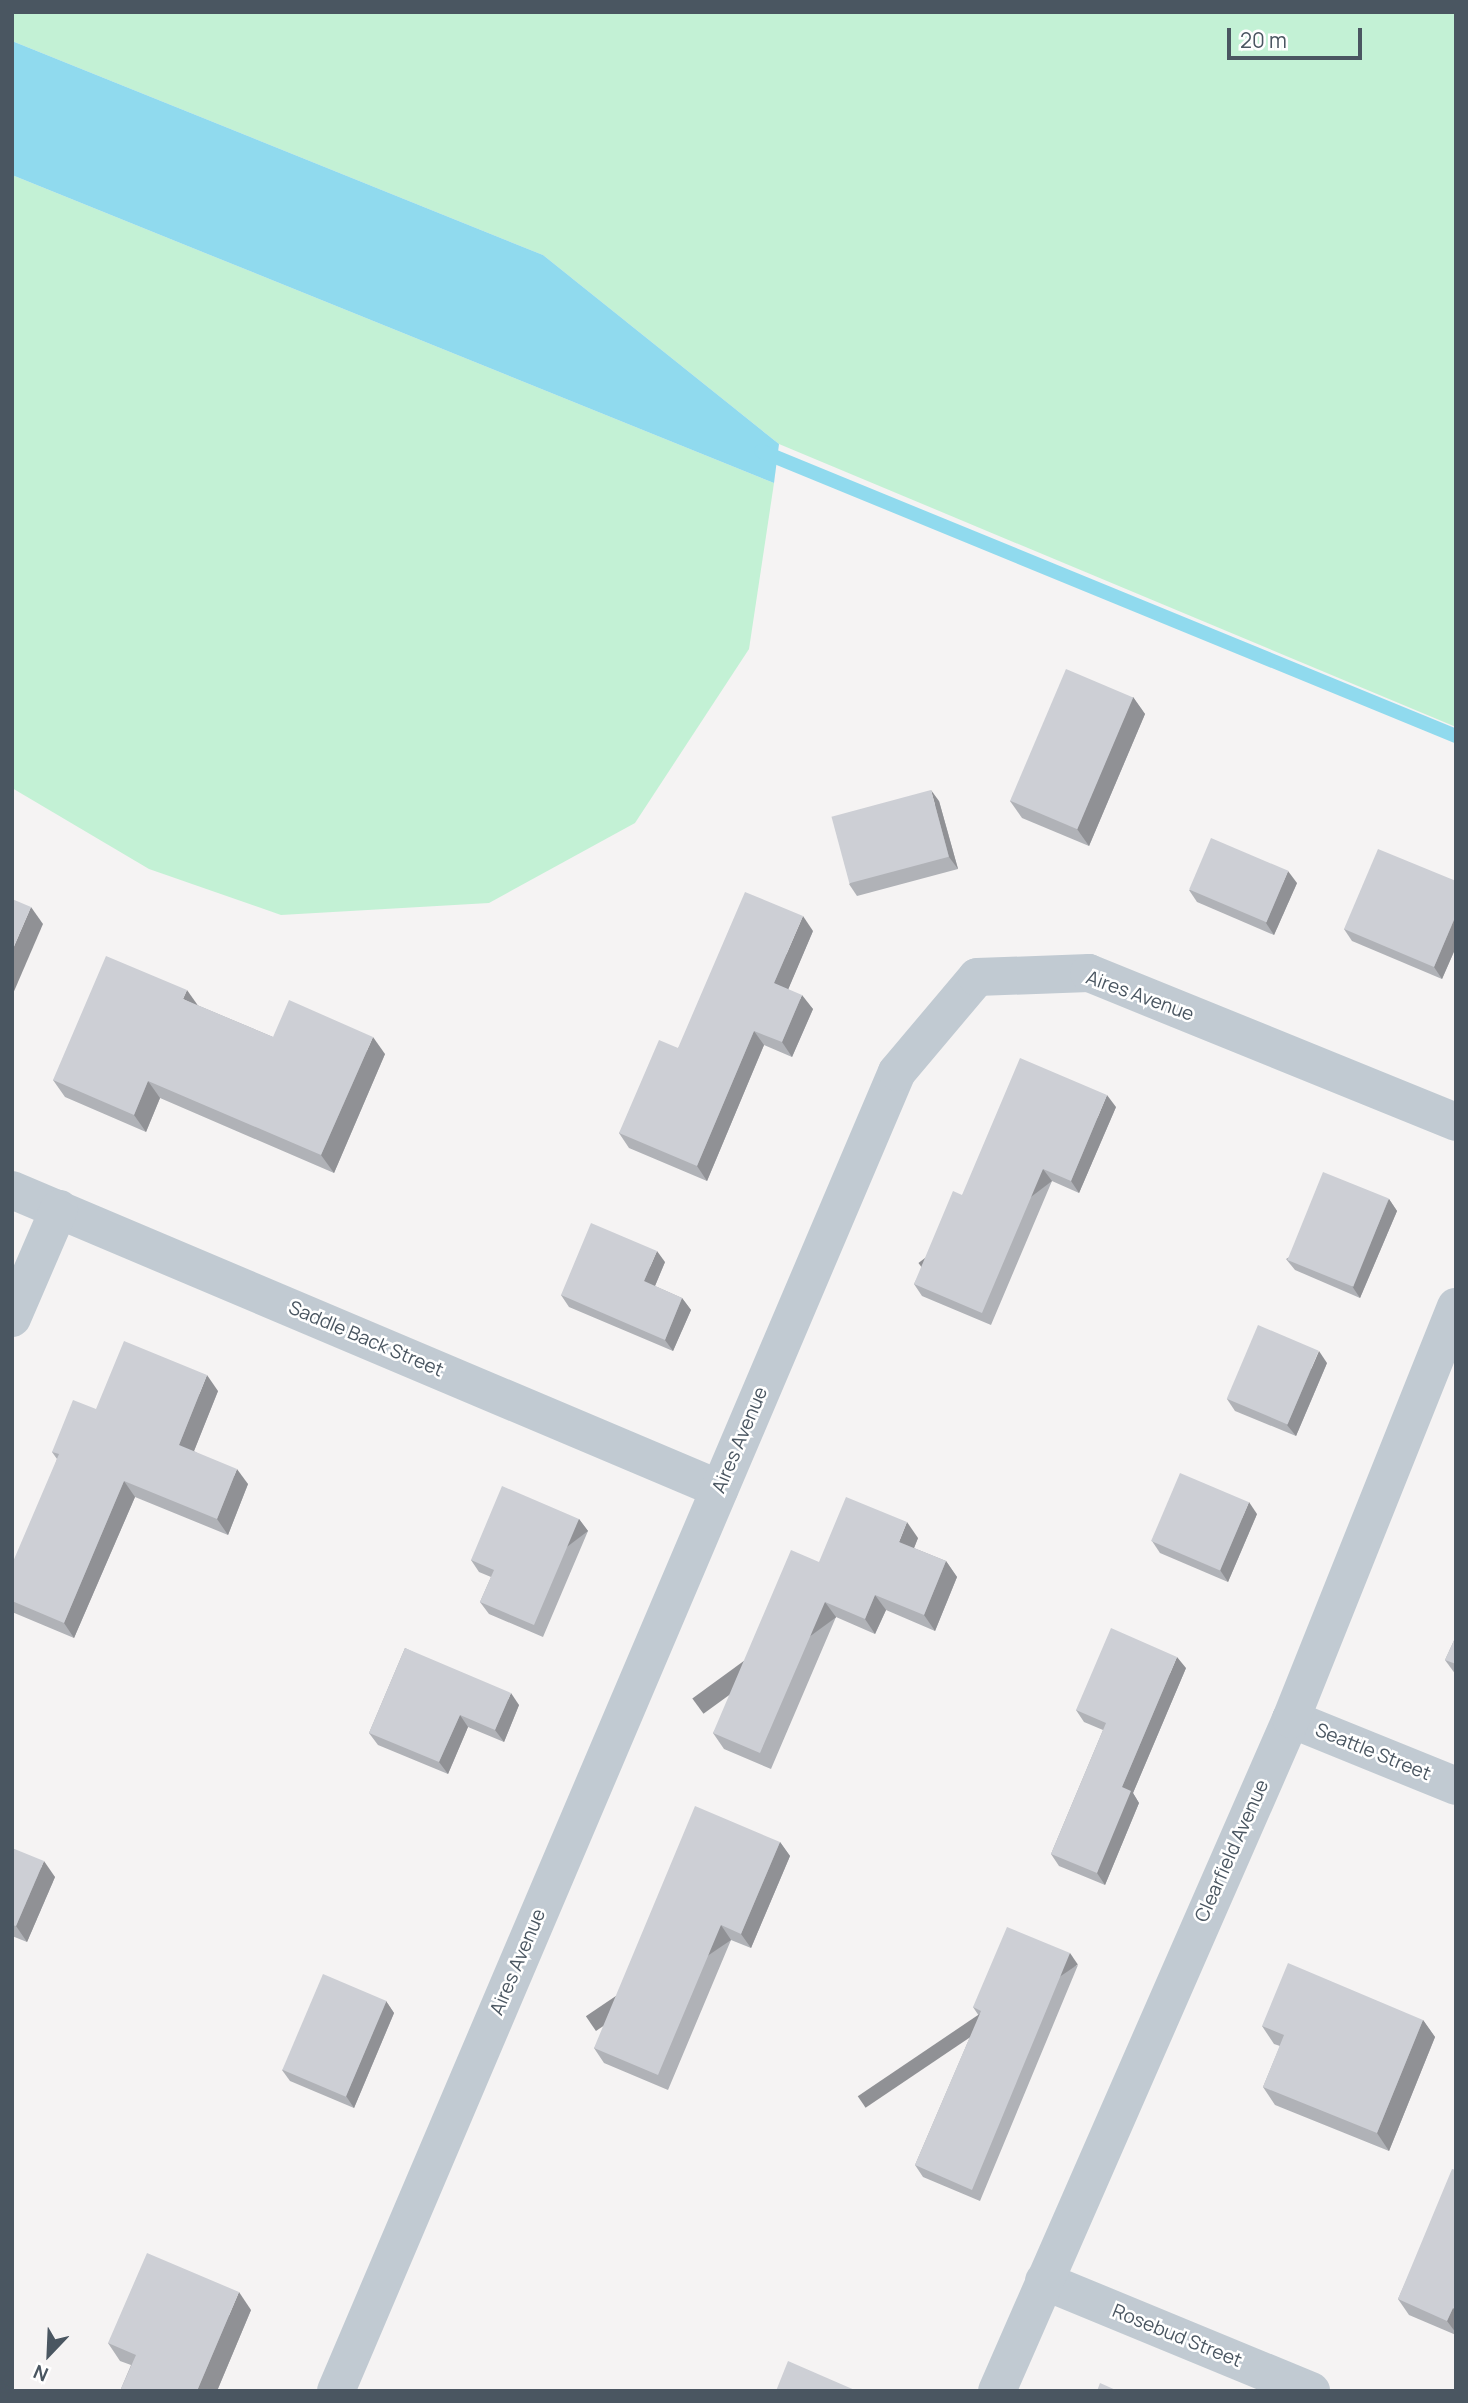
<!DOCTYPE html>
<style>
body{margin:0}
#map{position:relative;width:1468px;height:2403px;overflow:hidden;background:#f5f3f3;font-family:Manrope,sans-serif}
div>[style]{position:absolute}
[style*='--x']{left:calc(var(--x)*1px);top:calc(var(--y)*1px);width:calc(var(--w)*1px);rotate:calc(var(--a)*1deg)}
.green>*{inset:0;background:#c3f1d5}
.water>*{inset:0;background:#90daee}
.stream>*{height:14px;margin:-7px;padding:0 7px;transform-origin:7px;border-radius:7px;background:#90daee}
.minor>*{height:38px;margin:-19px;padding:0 19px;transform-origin:19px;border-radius:19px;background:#c1cad2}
.wall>*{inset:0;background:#b0b2b7}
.shaded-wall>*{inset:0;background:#909195;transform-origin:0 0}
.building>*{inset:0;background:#cdcfd5;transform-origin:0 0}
span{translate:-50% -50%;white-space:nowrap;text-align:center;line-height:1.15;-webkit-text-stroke:5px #fff;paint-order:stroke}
.street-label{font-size:19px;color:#4a5661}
.frame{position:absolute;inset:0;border:14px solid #4a5661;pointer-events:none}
.north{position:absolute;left:14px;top:2319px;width:70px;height:70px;-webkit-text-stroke:5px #fff;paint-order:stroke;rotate:203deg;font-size:19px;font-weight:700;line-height:28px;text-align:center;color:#4a5661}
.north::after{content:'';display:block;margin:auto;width:24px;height:32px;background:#4a5661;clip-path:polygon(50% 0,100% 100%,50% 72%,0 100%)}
.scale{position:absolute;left:1227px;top:28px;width:135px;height:32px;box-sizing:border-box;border:4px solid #4a5661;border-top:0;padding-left:9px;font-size:21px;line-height:24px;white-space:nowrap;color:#4a5661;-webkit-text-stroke:5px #fff;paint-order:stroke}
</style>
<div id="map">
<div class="green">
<i style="clip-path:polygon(12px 12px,1456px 12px,1456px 727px,779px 444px,543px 255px,12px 41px)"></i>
<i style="clip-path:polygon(12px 175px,774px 483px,749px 649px,635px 823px,489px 903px,281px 915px,149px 869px,12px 788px)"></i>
</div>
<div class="water">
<i style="clip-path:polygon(12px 41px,543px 255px,779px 444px,774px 483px,12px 175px)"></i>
</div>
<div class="stream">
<i style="--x:761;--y:451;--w:751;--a:22.3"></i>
</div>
<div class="minor">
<i style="--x:12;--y:1190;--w:768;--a:22.92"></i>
<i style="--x:12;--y:1318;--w:119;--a:-66.7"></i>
<i style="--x:1291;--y:1719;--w:178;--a:22.1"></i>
<i style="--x:1044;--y:2281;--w:289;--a:22.4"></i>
<i style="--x:336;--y:2391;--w:1433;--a:-66.96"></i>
<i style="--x:897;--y:1072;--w:124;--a:-49.9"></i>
<i style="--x:977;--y:977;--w:112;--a:-2"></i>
<i style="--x:1089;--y:973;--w:396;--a:22.1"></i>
<i style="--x:997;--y:2391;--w:733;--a:-66.37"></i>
<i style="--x:1291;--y:1719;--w:444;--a:-68.2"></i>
</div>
<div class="wall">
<i style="clip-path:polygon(1133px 697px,1145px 714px,1089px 846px,1022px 818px,1010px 801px)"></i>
<i style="clip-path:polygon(939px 801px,958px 869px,857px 896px,849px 884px)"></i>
<i style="clip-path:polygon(1456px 881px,1456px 947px,1442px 979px,1352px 941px,1344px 929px)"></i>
<i style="clip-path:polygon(1297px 883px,1274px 935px,1197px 902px,1189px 890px)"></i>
<i style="clip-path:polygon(813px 931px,788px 989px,813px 1009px,792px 1057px,764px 1045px,707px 1181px,629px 1148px,619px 1133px,678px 1048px)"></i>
<i style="clip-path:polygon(197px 1005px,273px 1037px,385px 1054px,334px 1173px,160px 1098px,146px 1132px,65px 1097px,53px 1080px)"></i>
<i style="clip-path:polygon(1116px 1107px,1079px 1193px,1052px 1181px,991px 1325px,922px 1296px,914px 1284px,962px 1195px)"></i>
<i style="clip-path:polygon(1389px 1199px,1397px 1211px,1360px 1298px,1295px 1270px,1286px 1259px)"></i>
<i style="clip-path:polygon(665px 1262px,655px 1286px,682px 1298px,691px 1310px,673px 1351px,569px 1307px,561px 1295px)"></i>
<i style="clip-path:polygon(1327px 1363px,1296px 1436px,1235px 1411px,1227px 1399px)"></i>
<i style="clip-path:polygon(218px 1391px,194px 1451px,248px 1484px,228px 1535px,135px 1497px,74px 1638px,12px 1612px,12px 1601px,57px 1459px,52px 1452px,96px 1409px)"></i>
<i style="clip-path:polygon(1257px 1514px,1228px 1582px,1160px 1553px,1152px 1541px)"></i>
<i style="clip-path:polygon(579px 1519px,588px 1531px,543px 1637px,489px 1614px,480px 1602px,491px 1577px,479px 1572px,471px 1560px)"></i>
<i style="clip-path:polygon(918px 1538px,914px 1548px,946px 1561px,957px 1577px,935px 1631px,886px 1610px,875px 1634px,836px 1617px,771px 1769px,724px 1749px,713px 1733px,819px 1562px)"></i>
<i style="clip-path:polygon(1456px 1636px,1456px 1675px,1445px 1660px)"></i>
<i style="clip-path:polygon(405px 1648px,519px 1705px,504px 1742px,468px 1727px,448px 1774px,378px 1745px,369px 1733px)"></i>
<i style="clip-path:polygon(1186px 1668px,1133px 1793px,1139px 1803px,1105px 1885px,1059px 1866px,1051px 1854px,1103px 1730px,1084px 1722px,1076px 1710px)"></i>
<i style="clip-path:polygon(780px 1842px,790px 1856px,751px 1948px,731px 1940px,668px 2090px,604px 2063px,594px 2048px)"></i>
<i style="clip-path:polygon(12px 1848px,55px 1877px,27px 1942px,12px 1936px)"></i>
<i style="clip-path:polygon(1078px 1965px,980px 2201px,923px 2177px,915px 2165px,979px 2016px,973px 2007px)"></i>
<i style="clip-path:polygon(386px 2001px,394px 2013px,354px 2108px,290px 2081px,282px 2070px)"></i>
<i style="clip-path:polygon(1423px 2020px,1435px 2037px,1389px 2151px,1275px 2105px,1263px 2087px,1280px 2046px,1274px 2044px,1262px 2026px)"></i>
<i style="clip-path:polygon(1456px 2170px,1456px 2335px,1409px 2315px,1398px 2299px)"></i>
<i style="clip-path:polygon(251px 2310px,217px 2391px,120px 2391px,131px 2365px,120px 2361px,108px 2343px)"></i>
</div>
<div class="shaded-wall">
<i style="clip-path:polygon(1133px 697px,1145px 714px,1089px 846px,1077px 829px)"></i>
<i style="clip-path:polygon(931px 790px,939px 801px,958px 869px,949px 857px)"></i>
<i style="clip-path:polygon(1288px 871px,1297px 883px,1274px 935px,1266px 923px)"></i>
<i style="clip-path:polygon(31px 907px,43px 924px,12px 996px,12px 951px)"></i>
<i style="clip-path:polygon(1456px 915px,1456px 947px,1442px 979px,1434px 967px)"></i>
<i style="clip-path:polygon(803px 916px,813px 931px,785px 997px,774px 983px)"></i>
<i style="clip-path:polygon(187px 990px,199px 1007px,183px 999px)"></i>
<i style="clip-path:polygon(802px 995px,813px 1009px,792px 1057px,782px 1042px)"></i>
<i style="clip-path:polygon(754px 1031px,764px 1045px,707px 1181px,697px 1166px)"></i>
<i style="clip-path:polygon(373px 1037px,385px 1054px,334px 1173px,321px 1155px)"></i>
<i style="clip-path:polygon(148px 1081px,160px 1098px,146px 1132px,134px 1115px)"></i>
<i style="clip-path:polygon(1107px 1095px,1116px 1107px,1079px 1193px,1071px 1181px)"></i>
<i style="left:1043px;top:1169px;width:15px;height:156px;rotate:53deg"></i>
<i style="clip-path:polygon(1389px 1199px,1397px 1211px,1360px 1298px,1352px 1286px)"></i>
<i style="clip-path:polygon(657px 1251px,665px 1262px,652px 1293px,644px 1281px)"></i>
<i style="clip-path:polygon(682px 1298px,691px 1310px,673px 1351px,665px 1340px)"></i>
<i style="clip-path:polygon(1319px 1351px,1327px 1363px,1296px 1436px,1287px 1425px)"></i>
<i style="clip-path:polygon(207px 1375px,218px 1391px,190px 1461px,179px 1445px)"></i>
<i style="clip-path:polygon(237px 1469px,248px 1484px,228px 1535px,217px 1519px)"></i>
<i style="clip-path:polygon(124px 1481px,135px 1497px,74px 1638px,64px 1623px)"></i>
<i style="clip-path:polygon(1249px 1502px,1257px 1514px,1228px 1582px,1220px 1570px)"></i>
<i style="left:579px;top:1519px;width:15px;height:115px;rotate:53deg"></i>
<i style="clip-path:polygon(907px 1522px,918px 1538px,910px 1558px,899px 1542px)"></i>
<i style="clip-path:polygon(946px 1561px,957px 1577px,935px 1631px,924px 1615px)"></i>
<i style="clip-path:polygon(875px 1595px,886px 1610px,875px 1634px,865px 1619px)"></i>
<i style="left:825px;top:1602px;width:19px;height:164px;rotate:54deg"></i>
<i style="clip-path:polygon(1177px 1657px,1186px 1668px,1133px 1793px,1139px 1803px,1105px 1885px,1097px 1873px,1122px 1787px)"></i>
<i style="clip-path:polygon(511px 1693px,519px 1705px,504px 1742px,495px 1730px)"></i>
<i style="clip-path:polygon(460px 1715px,468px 1727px,448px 1774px,439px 1762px)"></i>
<i style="clip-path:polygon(780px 1842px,790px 1856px,751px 1948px,741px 1934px)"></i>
<i style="clip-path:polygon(44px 1861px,55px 1877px,27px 1942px,16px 1926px)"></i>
<i style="left:721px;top:1925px;width:18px;height:163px;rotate:56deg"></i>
<i style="left:1070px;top:1953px;width:14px;height:256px;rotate:56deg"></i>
<i style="clip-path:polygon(386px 2001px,394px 2013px,354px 2108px,346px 2096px)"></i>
<i style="clip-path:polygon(1423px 2020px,1435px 2037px,1389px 2151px,1377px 2133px)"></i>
<i style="clip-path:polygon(239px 2292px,251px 2310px,217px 2391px,197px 2391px)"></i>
<i style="clip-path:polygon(1453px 2308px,1456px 2312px,1456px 2333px,1447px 2321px)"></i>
</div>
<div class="building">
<i style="left:1066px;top:669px;width:73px;height:143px;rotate:23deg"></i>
<i style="left:931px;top:790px;width:69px;height:103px;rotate:75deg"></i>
<i style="left:1211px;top:838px;width:84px;height:56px;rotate:23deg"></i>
<i style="clip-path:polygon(1378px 849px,1456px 881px,1456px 915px,1434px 967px,1344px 929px)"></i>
<i style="clip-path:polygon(745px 892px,803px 916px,774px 983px,802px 995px,782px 1042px,754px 1031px,697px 1166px,619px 1133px,659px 1040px,678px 1048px)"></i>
<i style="clip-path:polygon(12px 899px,31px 907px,12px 951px)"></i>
<i style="clip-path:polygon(106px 956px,187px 990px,183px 999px,273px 1037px,289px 1000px,373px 1037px,321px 1155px,148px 1081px,134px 1115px,53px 1080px)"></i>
<i style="clip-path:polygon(1020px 1058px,1107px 1095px,1071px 1181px,1043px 1169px,982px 1313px,914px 1284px,953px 1191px,962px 1195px)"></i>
<i style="left:1323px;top:1172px;width:71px;height:95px;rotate:22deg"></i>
<i style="clip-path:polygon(591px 1223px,657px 1251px,644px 1281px,682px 1298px,665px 1340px,561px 1295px)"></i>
<i style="left:1258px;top:1325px;width:66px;height:80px;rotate:23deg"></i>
<i style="clip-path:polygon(124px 1341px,207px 1375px,179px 1445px,237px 1469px,217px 1519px,124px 1481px,64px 1623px,12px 1601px,12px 1564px,59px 1454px,52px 1452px,73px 1400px,96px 1409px)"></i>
<i style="left:1180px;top:1473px;width:75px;height:74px;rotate:23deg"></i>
<i style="clip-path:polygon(502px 1486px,579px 1519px,534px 1625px,480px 1602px,494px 1570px,471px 1560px)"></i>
<i style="clip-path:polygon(846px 1497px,907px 1522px,899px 1542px,946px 1561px,924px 1615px,875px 1595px,865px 1619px,825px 1602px,760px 1753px,713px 1733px,791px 1550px,819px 1562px)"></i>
<i style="clip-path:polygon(1111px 1628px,1177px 1657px,1122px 1787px,1131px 1791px,1097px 1873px,1051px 1854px,1106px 1723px,1076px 1710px)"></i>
<i style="clip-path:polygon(1456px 1636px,1456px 1664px,1445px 1660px)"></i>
<i style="clip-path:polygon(405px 1648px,511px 1693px,495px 1730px,460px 1715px,439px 1762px,369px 1733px)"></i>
<i style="clip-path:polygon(695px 1806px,780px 1842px,741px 1934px,721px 1925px,658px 2075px,594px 2048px)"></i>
<i style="clip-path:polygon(12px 1848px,44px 1861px,16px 1926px,12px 1925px)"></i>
<i style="clip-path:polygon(1007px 1927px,1070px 1953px,972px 2190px,915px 2165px,981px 2011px,973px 2007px)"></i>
<i style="clip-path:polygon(1288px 1963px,1423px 2020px,1377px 2133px,1263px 2087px,1284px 2035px,1262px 2026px)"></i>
<i style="left:323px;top:1974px;width:69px;height:104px;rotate:23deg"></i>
<i style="clip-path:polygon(1452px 2169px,1456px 2170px,1456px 2309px,1453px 2308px,1447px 2321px,1398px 2299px)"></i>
<i style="clip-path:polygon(147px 2253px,239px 2292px,197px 2391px,120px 2391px,136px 2355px,108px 2343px)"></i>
<i style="clip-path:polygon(788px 2361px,857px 2391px,776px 2391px)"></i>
<i style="clip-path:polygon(1100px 2383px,1118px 2391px,1097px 2391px)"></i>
</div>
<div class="street-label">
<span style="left:1140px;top:996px;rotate:20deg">Aires Avenue</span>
<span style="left:366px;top:1339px;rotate:23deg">Saddle Back Street</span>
<span style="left:740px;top:1440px;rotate:-67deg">Aires Avenue</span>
<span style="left:1373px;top:1752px;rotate:22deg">Seattle Street</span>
<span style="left:1232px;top:1851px;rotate:-66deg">Clearfield Avenue</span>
<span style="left:518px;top:1962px;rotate:-67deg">Aires Avenue</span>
<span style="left:1177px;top:2336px;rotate:22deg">Rosebud Street</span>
</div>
<div class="frame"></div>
<div class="north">N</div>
<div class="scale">20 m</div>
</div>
